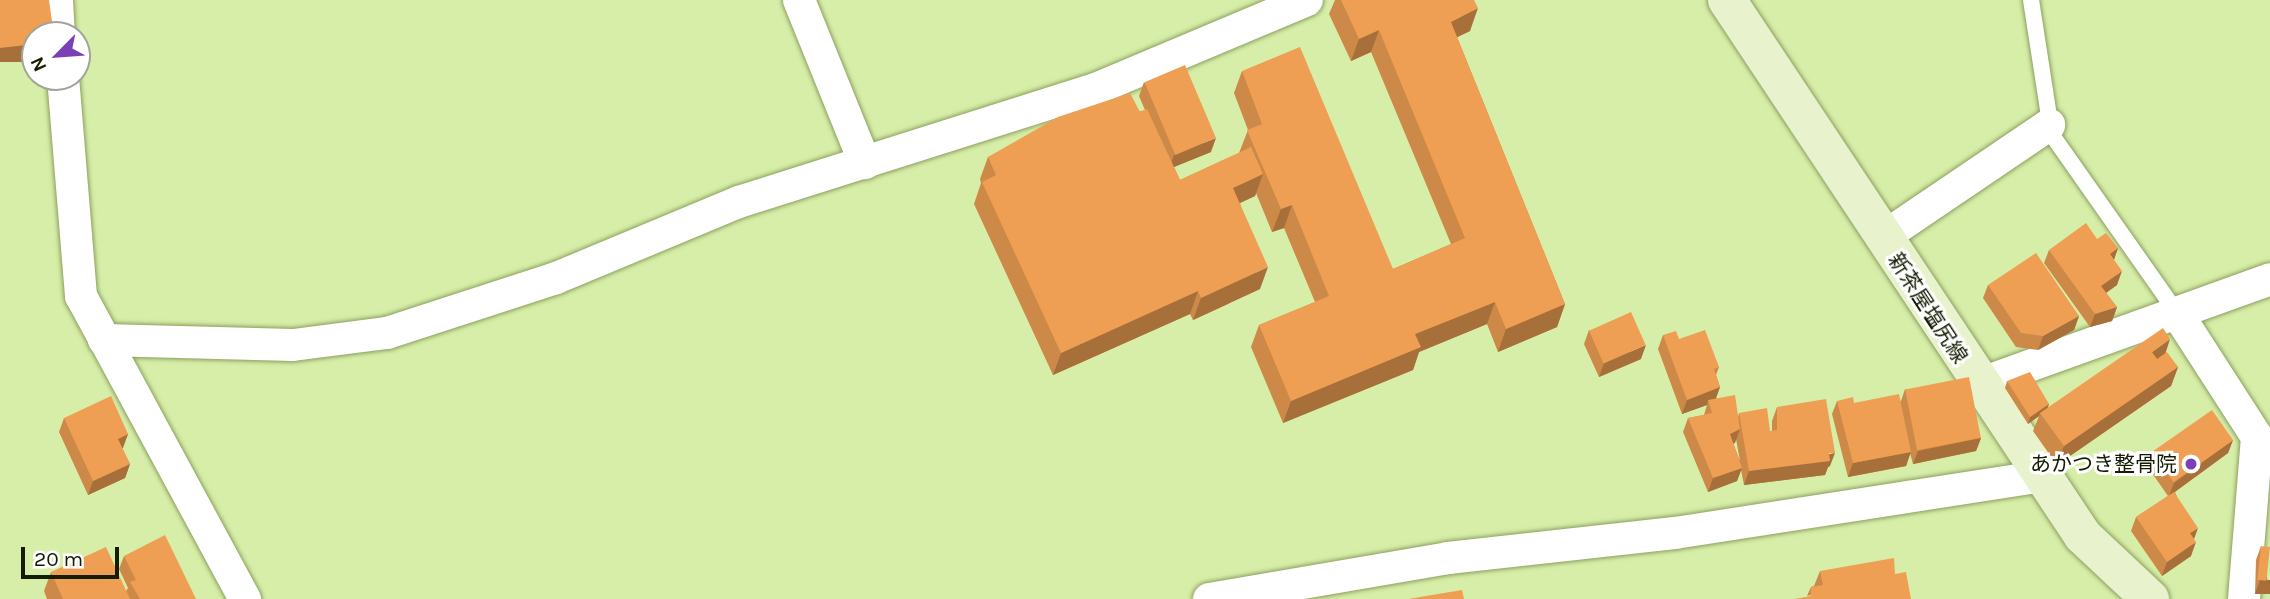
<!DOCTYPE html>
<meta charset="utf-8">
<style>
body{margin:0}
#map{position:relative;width:2270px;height:599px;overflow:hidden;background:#d7eea9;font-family:Karla,"Noto Sans JP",sans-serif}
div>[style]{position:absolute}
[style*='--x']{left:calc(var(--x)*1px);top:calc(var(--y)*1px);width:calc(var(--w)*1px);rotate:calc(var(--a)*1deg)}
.roads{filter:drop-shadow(0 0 2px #8ca05e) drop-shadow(0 0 2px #8ca05e)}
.lane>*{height:16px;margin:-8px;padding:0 8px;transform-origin:8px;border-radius:8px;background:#fff}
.street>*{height:32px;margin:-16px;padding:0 16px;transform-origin:16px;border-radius:16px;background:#fff}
.secondary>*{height:38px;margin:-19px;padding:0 19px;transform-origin:19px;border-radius:19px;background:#e8f2cc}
.wall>*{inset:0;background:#cd8947}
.shaded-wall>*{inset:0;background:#a76f3a;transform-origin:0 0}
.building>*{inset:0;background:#ee9f53;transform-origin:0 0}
.dots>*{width:19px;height:19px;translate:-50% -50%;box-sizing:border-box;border:4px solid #fff;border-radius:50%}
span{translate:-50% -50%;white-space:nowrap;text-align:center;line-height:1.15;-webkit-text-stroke:6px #fff;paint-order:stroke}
.street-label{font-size:21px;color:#141c02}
.poi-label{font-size:21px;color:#141c02}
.right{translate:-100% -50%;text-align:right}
.north{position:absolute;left:21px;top:21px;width:70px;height:70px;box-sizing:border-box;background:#fff;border:2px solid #a1a49a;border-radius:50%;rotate:245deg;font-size:19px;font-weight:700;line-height:28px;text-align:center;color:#141c02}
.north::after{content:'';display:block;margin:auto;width:24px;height:32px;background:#7a40b6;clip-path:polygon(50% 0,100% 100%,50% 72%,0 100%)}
.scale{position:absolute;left:21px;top:547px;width:98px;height:32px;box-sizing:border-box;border:4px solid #141c02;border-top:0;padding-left:9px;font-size:21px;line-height:24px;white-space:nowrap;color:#141c02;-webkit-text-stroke:5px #fff;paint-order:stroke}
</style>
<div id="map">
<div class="roads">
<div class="lane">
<i style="--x:2031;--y:0;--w:137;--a:81.2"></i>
<i style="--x:2052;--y:135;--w:218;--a:54.9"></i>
</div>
<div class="street">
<i style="--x:57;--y:0;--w:35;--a:87"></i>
<i style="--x:799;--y:0;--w:176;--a:68"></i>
<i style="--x:63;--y:77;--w:220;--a:85.3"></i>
<i style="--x:81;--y:296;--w:345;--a:61.6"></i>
<i style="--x:1882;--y:238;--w:202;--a:-34.1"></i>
<i style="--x:2177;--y:313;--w:148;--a:57.2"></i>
<i style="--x:2257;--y:437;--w:163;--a:94.6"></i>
<i style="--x:104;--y:340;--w:189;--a:1.5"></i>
<i style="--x:293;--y:345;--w:95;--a:-7.3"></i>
<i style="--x:387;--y:333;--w:178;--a:-18"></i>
<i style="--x:556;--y:278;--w:198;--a:-22.6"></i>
<i style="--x:739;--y:202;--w:371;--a:-17.6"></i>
<i style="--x:1093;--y:90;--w:232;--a:-22.8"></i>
<i style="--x:1979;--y:384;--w:309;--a:-19.8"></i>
<i style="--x:1209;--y:599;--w:242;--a:-9.7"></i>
<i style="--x:1448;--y:558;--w:228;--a:-6.3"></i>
<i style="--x:1675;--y:533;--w:371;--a:-8.8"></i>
</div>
<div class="secondary">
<i style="--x:1727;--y:0;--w:643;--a:56.41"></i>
<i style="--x:2083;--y:536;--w:92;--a:43.2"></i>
</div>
</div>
<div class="wall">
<i style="clip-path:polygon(1335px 0,1474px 0,1470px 31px,1457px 37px,1565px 304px,1557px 327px,1498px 352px,1487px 324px,1419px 352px,1413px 370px,1283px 423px,1251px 347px,1259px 325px,1315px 302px,1284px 228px,1272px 232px,1256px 193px,1255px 196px,1240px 203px,1260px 289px,1193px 320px,1190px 314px,1053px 375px,974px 204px,981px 183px,980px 179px,988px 157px,1145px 110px,1139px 96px,1144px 82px,1211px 152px,1174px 167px,1180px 180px,1239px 153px,1248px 130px,1234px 93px,1242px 71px,1393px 269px,1451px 244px,1371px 52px,1351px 61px,1329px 14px)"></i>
<i style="clip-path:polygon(2097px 239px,2118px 248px,2114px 260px,2117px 285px,2106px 293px,2117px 307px,2112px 321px,2090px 327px,2044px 263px,2049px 250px)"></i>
<i style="clip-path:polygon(1988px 285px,2079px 316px,2074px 330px,2038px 350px,2016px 347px,1983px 298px)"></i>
<i style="clip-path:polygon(1589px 330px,1641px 359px,1599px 377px,1584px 344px)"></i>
<i style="clip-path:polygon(evenodd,1663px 335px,1679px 339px,1719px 367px,1716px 375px,1720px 387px,1716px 398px,1738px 417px,1739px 413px,1770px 431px,1772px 431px,1772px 421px,1777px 407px,1830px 466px,1828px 467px,1825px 475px,1744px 485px,1741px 470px,1737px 481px,1708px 492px,1683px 432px,1688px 418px,1704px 415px,1707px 405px,1682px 414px,1658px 349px,1663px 335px,1736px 439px,1740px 461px,1733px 443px,1736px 439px)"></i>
<i style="clip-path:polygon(2165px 353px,2178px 367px,2171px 386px,2057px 465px,2033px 431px,2039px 416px,2028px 424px,2005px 388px,2007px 381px,2049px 404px,2048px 408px)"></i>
<i style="clip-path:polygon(1905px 389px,1981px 438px,1976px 451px,1913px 464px,1910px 453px,1906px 466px,1848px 477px,1832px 414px,1837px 401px,1854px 403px,1901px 401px)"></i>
<i style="clip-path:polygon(64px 418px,128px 434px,122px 448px,130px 464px,125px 478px,88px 495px,59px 432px)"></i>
<i style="clip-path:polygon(2233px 440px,2228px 453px,2175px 492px,2194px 539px,2191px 556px,2162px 576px,2131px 531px,2136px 517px,2168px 496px,2147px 466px,2152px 452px)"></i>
<i style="clip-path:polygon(2261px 546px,2270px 594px,2255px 594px,2256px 560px)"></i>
<i style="clip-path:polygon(124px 556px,196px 599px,47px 599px,44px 591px,51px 572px,126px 591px,128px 588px,119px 569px)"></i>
<i style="clip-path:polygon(1820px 571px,1895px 574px,1807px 596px,1811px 587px,1814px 586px)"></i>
</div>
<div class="shaded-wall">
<i style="clip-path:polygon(1478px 8px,1470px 31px,1443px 44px,1451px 22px)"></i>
<i style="clip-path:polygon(1379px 30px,1371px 52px,1351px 61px,1359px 39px)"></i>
<i style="left:35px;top:44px;width:18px;height:35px;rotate:90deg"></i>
<i style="clip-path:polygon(1216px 138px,1211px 152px,1169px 169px,1174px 155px)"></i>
<i style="clip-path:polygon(1263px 174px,1255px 196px,1225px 210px,1233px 188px)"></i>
<i style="clip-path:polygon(1292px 205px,1284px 228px,1272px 232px,1281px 209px)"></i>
<i style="clip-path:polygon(2118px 248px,2113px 262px,2110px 254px)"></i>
<i style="clip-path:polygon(1268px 267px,1260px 289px,1193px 320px,1201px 298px)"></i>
<i style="clip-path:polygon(2122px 271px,2117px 285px,2096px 300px,2101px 286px)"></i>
<i style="clip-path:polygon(1198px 291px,1190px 314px,1053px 375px,1061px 353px)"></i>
<i style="clip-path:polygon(1495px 302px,1487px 324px,1419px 352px,1413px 370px,1283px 423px,1291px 401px,1415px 334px)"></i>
<i style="clip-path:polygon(1565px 304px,1557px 327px,1498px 352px,1506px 329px)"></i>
<i style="clip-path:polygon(2117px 307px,2112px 321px,2090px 327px,2095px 314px)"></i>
<i style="clip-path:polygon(2079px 316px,2074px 330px,2038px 350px,2043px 336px)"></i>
<i style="clip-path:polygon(2170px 339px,2164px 358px,2146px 371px,2152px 352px)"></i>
<i style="clip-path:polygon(1646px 345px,1641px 359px,1599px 377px,1604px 363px)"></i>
<i style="clip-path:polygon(2178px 367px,2171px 386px,2057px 465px,2064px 446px)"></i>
<i style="clip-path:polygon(1720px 387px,1715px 401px,1708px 400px,1707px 405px,1682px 414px,1687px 400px)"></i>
<i style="clip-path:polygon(2049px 404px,2046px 411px,2040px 413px,2039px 416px,2028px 424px,2030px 417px)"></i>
<i style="clip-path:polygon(1740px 429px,1735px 443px,1725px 447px,1730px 434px)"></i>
<i style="clip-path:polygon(128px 434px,123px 448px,113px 452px,118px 439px)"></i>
<i style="clip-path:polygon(1981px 438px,1976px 451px,1913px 464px,1918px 451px)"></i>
<i style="clip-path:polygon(2233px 440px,2228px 453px,2169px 496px,2174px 483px)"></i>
<i style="clip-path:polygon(1911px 452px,1906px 466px,1848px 477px,1853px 463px)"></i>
<i style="clip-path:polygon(1835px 453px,1830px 466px,1828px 467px,1825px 475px,1744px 485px,1749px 471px)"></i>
<i style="clip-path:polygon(130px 464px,125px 478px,88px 495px,93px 481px)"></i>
<i style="clip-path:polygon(1742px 468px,1737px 481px,1708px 492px,1713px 478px)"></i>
<i style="clip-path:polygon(2198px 528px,2193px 542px,2190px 533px)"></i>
<i style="clip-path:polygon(2196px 542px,2191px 556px,2162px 576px,2167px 562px)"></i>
<i style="clip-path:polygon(2260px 580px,2270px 580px,2270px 594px,2255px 594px)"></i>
</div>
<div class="building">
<i style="clip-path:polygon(0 0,49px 0,54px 35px,35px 35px,35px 44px,0 48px)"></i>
<i style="clip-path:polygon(1341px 0,1474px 0,1478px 8px,1451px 22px,1565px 304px,1506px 329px,1495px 302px,1415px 334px,1421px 347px,1291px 401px,1259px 325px,1329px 296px,1292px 205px,1281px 209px,1247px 130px,1262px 124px,1242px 71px,1300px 47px,1393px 269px,1465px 238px,1379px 30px,1359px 39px)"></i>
<i style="left:1185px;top:65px;width:79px;height:44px;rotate:67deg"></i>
<i style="clip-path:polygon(1130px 93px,1140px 112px,1147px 109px,1180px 180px,1251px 147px,1263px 174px,1233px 188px,1268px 267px,1201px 298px,1198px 291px,1061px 353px,982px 182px,996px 175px,988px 157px,1058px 117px)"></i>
<i style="clip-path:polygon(2086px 223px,2097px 239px,2106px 233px,2118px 248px,2110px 254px,2122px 271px,2101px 286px,2117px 307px,2095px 314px,2049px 250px)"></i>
<i style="clip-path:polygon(2036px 253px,2079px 316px,2043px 336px,2021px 333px,1988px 285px)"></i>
<i style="left:1631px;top:312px;width:36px;height:46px;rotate:66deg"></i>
<i style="clip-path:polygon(2163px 328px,2170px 339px,2152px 352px,2157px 359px,2167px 352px,2178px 367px,2064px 446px,2040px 413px)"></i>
<i style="clip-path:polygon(1705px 330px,1719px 367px,1714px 369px,1720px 387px,1687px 400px,1663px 335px,1676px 331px,1679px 339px)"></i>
<i style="clip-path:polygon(2030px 372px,2049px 404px,2030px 417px,2007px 381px)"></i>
<i style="left:1969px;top:377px;width:62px;height:65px;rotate:79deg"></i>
<i style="clip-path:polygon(1899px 394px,1911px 452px,1853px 463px,1837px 401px,1853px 397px,1854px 403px)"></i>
<i style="clip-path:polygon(1735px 395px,1740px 429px,1730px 434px,1742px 468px,1713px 478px,1688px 418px,1712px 413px,1708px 400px)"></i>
<i style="clip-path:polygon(111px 396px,128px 434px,118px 439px,130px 464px,93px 481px,64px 418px)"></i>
<i style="clip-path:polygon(1826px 399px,1835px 453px,1829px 453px,1830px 461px,1749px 471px,1739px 413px,1767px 408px,1770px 431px,1777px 430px,1777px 407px)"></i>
<i style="left:2212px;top:410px;width:37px;height:73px;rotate:55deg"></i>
<i style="clip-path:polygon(2174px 492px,2198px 528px,2190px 533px,2196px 542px,2167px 562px,2136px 517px)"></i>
<i style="clip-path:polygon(165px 535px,196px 599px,140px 599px,130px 582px,136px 580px,124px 556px)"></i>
<i style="left:2261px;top:546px;width:9px;height:34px;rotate:6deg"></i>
<i style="clip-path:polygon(106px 547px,130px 599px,63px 599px,51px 572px)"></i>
<i style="clip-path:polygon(1894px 558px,1895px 574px,1906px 572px,1911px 599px,1794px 599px,1811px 596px,1811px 587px,1823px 585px,1820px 571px)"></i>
<i style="clip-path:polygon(1462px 590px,1464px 599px,1408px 599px)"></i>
</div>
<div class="dots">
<i style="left:2191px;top:464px;background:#7a40b6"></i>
</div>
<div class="street-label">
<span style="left:1928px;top:308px;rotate:57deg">新茶屋塩尻線</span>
</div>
<div class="poi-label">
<span class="right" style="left:2177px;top:464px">あかつき整骨院</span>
</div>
<div class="north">N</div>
<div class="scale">20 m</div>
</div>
